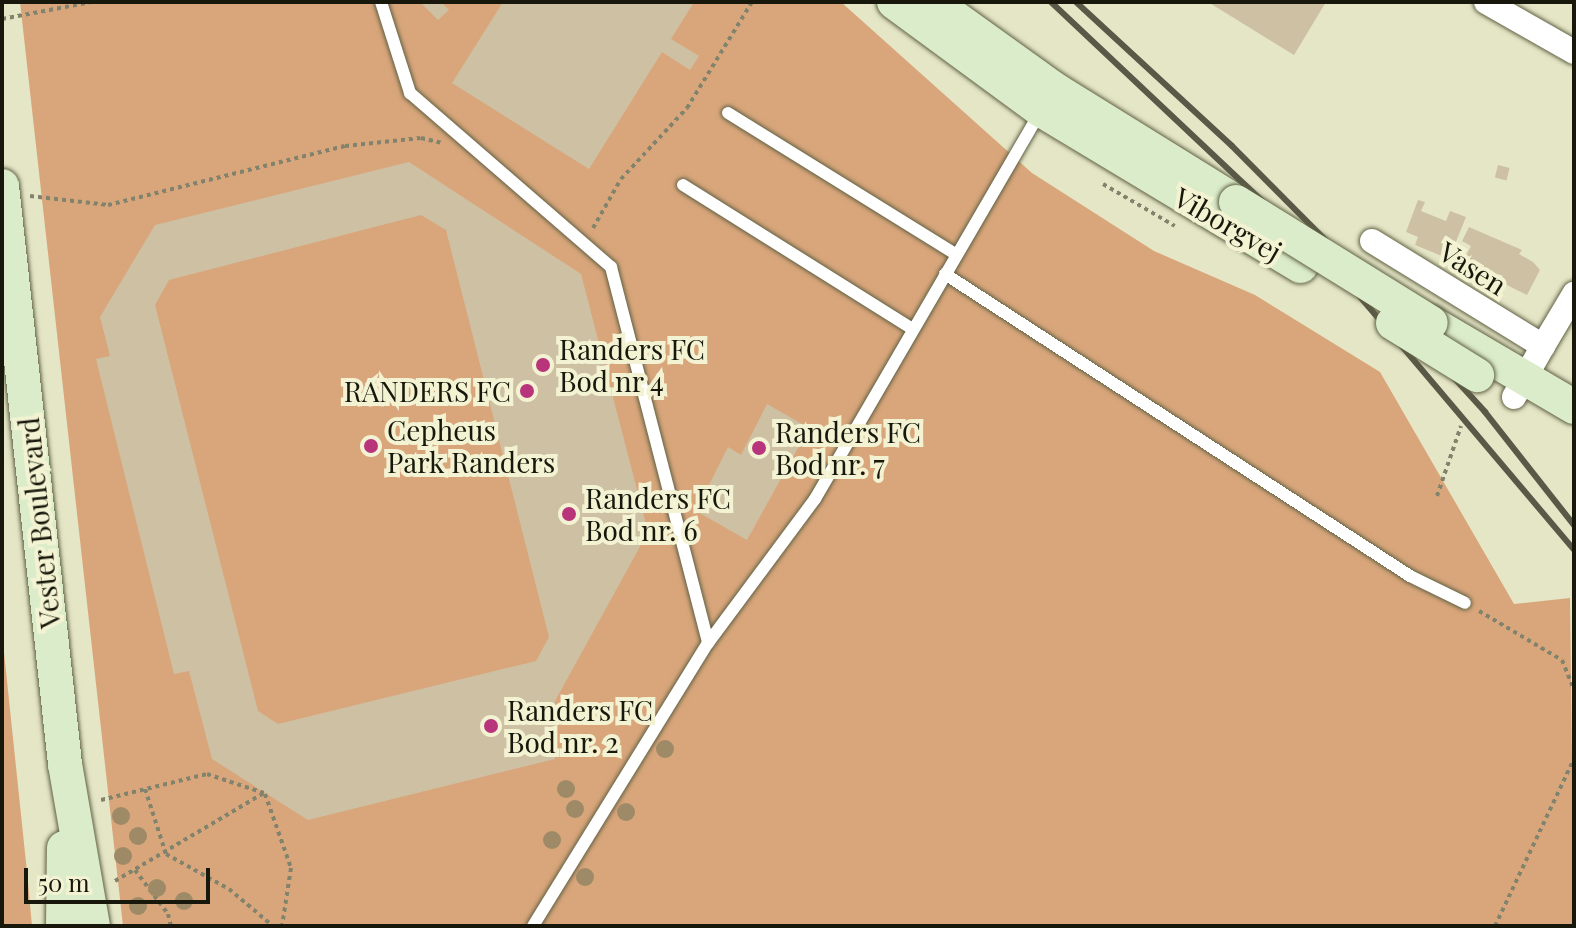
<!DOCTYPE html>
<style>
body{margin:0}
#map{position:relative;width:1576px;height:928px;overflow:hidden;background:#e5e6c6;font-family:"Playfair Display",serif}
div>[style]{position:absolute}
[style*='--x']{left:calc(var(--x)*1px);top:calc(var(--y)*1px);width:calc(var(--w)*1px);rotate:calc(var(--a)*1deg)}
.green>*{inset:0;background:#d9a67b}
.building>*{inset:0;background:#cec0a3;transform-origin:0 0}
.path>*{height:4px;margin-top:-2px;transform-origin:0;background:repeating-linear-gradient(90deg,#82836c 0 4px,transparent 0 8px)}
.roads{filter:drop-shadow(0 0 2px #616145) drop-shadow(0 0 2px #616145)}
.lane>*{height:12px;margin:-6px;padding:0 6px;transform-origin:6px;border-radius:6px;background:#fff}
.street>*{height:24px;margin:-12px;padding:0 12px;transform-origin:12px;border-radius:12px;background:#fff}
.secondary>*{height:34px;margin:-17px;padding:0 17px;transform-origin:17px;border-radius:17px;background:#dbecca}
.rail>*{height:6px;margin:-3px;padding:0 3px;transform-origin:3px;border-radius:3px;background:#595947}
.bridges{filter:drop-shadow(0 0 2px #616145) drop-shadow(0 0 2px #616145)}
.secondary-bridge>*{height:34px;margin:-17px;padding:0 17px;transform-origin:17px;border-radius:17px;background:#dbecca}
.trees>*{width:18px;height:18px;margin:-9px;border-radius:50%;background:#9e8a67}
.dots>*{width:22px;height:22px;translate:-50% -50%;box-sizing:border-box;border:4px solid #f3f3d3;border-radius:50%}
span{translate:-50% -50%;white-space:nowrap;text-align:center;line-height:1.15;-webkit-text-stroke:8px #f3f3d3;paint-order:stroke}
.street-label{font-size:28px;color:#17170b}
.poi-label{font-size:28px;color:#17170b}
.left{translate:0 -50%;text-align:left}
.right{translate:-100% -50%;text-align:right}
.frame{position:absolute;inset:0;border:4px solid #17170b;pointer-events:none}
.scale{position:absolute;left:24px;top:868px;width:186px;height:36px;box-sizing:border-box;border:4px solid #17170b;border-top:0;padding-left:10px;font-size:24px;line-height:28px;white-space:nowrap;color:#17170b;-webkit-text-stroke:6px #f3f3d3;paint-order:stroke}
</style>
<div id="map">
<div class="green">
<i style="clip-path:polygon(20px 2px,841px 2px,1032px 173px,1154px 251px,1255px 295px,1380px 372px,1514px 604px,1570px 598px,1574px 926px,123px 926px)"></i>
<i style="clip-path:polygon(2px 633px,27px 872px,32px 926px,2px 926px)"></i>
</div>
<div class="building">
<i style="clip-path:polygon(441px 2px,449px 10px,438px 20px,422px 4px)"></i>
<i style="clip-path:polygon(503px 2px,694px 2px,671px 39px,699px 56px,690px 70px,662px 52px,589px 169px,452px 83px)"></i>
<i style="clip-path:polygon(1208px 2px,1326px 2px,1294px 55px)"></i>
<i style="clip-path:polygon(evenodd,409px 162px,581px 274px,648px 532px,555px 701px,555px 759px,308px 820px,212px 759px,189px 671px,174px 674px,96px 359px,110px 356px,100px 317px,155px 225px,409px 162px,421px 215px,446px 230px,549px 637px,536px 661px,278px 724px,258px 711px,155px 305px,169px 280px,421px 215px)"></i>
<i style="left:1498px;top:165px;width:12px;height:13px;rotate:14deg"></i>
<i style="clip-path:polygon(1418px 200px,1425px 202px,1421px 211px,1446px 221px,1450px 211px,1466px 217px,1449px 259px,1415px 245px,1418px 237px,1406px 232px)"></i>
<i style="clip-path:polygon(1469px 227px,1522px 250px,1519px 254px,1533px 262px,1540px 270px,1527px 295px,1462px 263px,1471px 246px,1462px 241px)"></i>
<i style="clip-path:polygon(767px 404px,809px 428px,747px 540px,696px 511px,728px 447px,741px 455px)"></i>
</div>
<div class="path">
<i style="--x:2;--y:19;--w:91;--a:-10.8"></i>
<i style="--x:1103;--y:184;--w:83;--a:30.3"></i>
<i style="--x:30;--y:196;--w:79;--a:6.6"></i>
<i style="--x:108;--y:205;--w:244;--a:-14"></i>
<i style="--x:345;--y:146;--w:76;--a:-6"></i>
<i style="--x:421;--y:138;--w:22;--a:13"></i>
<i style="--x:593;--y:228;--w:56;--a:-60.3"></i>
<i style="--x:621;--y:179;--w:97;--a:-47.1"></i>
<i style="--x:687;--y:108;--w:124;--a:-58.5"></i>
<i style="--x:1437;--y:496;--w:74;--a:-71.1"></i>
<i style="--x:1479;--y:611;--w:96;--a:30.6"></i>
<i style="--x:1562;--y:660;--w:32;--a:68"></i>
<i style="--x:145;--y:789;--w:68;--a:72.1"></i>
<i style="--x:166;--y:854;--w:72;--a:29.1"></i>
<i style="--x:229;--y:889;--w:57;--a:40.1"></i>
<i style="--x:265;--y:794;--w:78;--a:70.6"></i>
<i style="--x:291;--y:868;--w:59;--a:98.8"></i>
<i style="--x:101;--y:800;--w:109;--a:-13.8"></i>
<i style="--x:207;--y:774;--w:60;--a:18.4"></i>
<i style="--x:135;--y:870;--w:55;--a:53.1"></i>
<i style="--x:168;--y:914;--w:12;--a:76"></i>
<i style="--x:115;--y:881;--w:173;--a:-30.6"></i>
<i style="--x:1495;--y:926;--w:185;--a:-64.7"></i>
</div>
<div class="roads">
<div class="lane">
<i style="--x:381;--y:2;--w:96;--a:72.3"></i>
<i style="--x:410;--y:93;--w:266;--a:40.9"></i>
<i style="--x:611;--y:267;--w:388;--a:75.5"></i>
<i style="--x:728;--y:113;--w:269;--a:31.8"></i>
<i style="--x:683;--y:185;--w:271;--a:32.1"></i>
<i style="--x:945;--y:274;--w:554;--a:33"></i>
<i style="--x:1410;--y:576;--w:61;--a:26.1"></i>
<i style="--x:533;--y:926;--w:333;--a:-58.3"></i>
<i style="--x:708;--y:643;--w:179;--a:-53.4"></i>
<i style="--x:815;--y:499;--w:448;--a:-59.8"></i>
</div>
<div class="street">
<i style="--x:1486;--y:2;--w:101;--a:29.6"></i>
<i style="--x:1372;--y:241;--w:201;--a:31.6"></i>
<i style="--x:1543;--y:346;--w:61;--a:-59.2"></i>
<i style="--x:1514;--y:397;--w:59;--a:-60.4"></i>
</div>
<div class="secondary">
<i style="--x:894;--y:2;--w:182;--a:36.3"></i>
<i style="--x:1041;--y:110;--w:303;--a:31"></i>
<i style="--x:933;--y:2;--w:149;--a:35.7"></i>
<i style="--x:1054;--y:89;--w:214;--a:31.8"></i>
<i style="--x:2;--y:186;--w:581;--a:83.78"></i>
<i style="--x:65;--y:764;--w:164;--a:80.2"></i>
<i style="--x:1431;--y:323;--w:166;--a:30.4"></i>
<i style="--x:63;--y:926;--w:78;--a:-89.3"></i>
</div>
</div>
<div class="rail">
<i style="--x:1051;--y:2;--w:405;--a:43.3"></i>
<i style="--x:1346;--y:280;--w:353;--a:49.8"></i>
<i style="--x:1076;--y:2;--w:212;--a:42.7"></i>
<i style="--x:1232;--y:146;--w:190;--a:45.2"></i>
<i style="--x:1366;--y:281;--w:177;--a:47.7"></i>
<i style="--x:1485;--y:412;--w:144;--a:51.8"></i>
</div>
<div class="bridges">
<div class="secondary-bridge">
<i style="--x:1236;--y:202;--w:229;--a:31.8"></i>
<i style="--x:1393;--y:323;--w:99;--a:31.8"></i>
</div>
</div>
<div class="trees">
<i style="left:665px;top:749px"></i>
<i style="left:566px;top:789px"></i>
<i style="left:575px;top:809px"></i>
<i style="left:626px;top:812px"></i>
<i style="left:121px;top:816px"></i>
<i style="left:138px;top:836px"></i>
<i style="left:552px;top:840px"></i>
<i style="left:123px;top:856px"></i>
<i style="left:585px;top:877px"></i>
<i style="left:157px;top:888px"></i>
<i style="left:184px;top:901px"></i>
<i style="left:138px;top:906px"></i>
</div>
<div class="dots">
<i style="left:543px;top:365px;background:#b8357c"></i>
<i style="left:527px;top:391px;background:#b8357c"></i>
<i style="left:371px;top:446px;background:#b8357c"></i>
<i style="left:759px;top:448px;background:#b8357c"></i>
<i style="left:569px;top:514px;background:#b8357c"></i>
<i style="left:491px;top:726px;background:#b8357c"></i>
</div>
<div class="street-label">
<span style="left:1228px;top:224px;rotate:30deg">Viborgvej</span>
<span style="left:1473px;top:268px;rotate:32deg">Vasen</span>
<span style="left:39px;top:523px;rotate:-96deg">Vester Boulevard</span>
</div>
<div class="poi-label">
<span class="left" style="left:559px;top:365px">Randers FC<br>Bod nr 4</span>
<span class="right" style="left:511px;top:391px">RANDERS FC</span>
<span class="left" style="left:387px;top:446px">Cepheus<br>Park Randers</span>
<span class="left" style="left:775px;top:448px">Randers FC<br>Bod nr. 7</span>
<span class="left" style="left:585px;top:514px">Randers FC<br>Bod nr. 6</span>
<span class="left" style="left:507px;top:726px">Randers FC<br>Bod nr. 2</span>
</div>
<div class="frame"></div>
<div class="scale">50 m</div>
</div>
